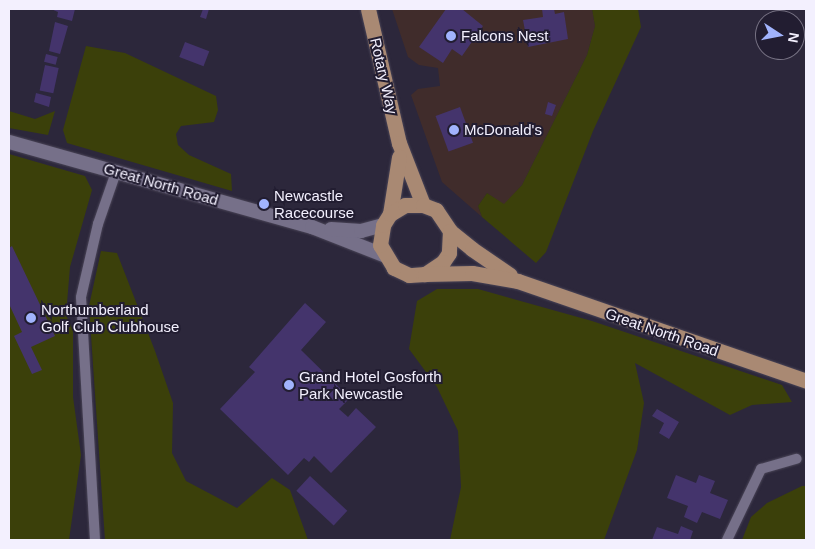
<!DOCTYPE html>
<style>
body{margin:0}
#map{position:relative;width:815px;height:549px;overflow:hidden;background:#2c273b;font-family:Helvetica,sans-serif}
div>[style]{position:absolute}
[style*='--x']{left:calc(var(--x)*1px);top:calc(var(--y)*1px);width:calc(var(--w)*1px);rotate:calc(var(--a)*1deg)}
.commercial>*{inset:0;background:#402c2b}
.green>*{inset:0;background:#3b400a}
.building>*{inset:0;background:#44346c;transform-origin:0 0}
.roads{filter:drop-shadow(0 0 1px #4a4557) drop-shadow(0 0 1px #4a4557)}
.street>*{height:10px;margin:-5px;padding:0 5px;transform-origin:5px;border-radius:5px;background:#767089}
.secondary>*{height:14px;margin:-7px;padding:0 7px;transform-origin:7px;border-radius:7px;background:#767089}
.primary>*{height:15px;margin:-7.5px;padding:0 7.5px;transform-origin:7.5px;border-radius:7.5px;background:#a98973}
.dots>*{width:14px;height:14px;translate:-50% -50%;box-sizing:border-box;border:2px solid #221d31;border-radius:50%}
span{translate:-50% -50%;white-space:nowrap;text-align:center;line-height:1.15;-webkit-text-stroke:4px #221d31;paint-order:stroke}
.poi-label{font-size:15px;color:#f3f0fe}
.left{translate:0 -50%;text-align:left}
.street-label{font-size:15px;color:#f3f0fe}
.frame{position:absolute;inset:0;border:10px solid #f3f0fe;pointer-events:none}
.north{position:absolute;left:755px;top:10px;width:50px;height:50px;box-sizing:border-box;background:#221d31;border:1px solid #767183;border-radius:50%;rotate:101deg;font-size:14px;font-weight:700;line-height:20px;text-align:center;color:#f3f0fe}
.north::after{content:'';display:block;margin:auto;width:18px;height:22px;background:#a1b3fd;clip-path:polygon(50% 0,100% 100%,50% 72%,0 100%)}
</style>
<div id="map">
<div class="commercial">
<i style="clip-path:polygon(392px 9px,592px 9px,595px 26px,587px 55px,522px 185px,504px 205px,487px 193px,478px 206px,482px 217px,442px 182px,411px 95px,418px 89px,440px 86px,438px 68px,419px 65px,408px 57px)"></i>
</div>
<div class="green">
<i style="clip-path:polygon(592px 9px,638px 9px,641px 27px,593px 131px,546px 252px,536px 263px,482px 217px,478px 206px,487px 193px,504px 204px,522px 185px,587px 55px,595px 26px)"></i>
<i style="clip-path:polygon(86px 46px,125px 53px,216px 96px,218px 110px,214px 122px,181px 126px,176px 134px,178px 145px,189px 155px,231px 174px,232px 191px,67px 143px,63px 130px)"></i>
<i style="clip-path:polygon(9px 111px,35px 119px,55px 111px,48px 135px,9px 128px)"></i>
<i style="clip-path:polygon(9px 154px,85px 176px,92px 190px,70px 267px,66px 315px,73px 330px,73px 397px,81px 455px,69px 540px,9px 540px)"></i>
<i style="clip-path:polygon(101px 251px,117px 253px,155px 351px,173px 403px,172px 453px,186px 481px,237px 508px,272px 478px,290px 490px,308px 540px,105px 540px,89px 306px)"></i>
<i style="clip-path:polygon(437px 289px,478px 289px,592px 321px,782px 385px,792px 402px,752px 405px,730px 415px,635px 363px,644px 403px,637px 450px,604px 540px,450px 540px,461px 487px,458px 431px,437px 387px,409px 349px,417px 301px)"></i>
<i style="clip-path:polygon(802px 486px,806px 486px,806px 540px,742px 540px,751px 517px,767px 503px)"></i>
</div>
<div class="building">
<i style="clip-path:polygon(51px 9px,75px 9px,72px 21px,57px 17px,58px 12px)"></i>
<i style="clip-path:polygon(203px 9px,209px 9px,206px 19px,200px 17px)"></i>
<i style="clip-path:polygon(446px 9px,462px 9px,483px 26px,462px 56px,452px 49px,443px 63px,419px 47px)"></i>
<i style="clip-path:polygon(542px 9px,554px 9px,555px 14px,564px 12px,568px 39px,528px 47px,523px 20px,543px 17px)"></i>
<i style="clip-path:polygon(55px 22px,68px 26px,60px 54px,49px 51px)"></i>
<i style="left:185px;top:42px;width:26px;height:16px;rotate:21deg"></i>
<i style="left:46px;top:54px;width:12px;height:8px;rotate:14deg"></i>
<i style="left:45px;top:65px;width:14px;height:26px;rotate:12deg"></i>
<i style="clip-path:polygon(36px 93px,51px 97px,49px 107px,34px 102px)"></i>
<i style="clip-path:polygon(548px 102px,556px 105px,552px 116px,545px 114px)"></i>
<i style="left:460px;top:107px;width:38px;height:26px;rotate:70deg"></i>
<i style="clip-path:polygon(12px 246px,55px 336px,31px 347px,42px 370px,32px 374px,14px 336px,22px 332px,9px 304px,9px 248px)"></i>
<i style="clip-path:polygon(305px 303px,326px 322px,301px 350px,350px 398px,339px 409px,348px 417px,356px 408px,376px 427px,331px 473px,314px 456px,309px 462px,304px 458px,288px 475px,220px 409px,255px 372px,249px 367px)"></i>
<i style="clip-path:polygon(657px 409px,679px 422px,669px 439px,659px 433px,664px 423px,652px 416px)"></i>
<i style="clip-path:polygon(676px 475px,696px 483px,699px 475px,715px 481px,710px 493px,728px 500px,720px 519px,702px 512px,697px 523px,684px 517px,688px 506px,667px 498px)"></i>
<i style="left:310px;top:476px;width:51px;height:20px;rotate:43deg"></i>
<i style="clip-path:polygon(681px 526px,693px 531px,690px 540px,652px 540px,657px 527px,678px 534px)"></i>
</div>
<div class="roads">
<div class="street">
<i style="--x:95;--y:540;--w:243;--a:-93.3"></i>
<i style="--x:81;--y:297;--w:75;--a:-76.9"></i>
<i style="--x:98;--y:224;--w:55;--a:-70.9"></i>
<i style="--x:727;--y:540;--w:79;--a:-64.4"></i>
<i style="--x:761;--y:469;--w:37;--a:-16"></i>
</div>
<div class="secondary">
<i style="--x:9;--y:142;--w:315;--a:15.7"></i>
<i style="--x:312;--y:227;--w:76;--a:21.5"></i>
<i style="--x:331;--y:229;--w:30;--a:4"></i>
<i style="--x:361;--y:231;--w:23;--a:-15"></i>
</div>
<div class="primary">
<i style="--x:368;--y:9;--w:138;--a:77"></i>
<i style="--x:399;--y:143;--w:66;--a:68.8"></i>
<i style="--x:390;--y:214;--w:58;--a:-81"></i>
<i style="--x:450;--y:231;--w:22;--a:93"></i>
<i style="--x:449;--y:253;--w:11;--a:124"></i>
<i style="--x:443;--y:262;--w:22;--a:146"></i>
<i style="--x:425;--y:274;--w:16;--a:176"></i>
<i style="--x:409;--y:275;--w:17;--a:-155"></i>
<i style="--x:394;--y:268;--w:27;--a:-121"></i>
<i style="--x:380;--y:245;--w:20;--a:-81"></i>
<i style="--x:383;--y:225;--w:13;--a:-58"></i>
<i style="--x:390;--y:214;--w:17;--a:-31"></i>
<i style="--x:405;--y:205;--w:18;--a:0"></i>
<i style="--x:423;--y:205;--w:14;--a:21"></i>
<i style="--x:436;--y:210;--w:25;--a:56"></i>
<i style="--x:450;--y:231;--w:28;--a:39"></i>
<i style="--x:472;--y:249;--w:46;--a:34.4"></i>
<i style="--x:425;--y:274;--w:47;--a:-1.2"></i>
<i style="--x:472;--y:273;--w:47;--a:9.9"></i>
<i style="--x:518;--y:281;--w:305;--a:19.1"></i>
</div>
</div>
<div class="dots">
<i style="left:451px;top:36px;background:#a1b3fd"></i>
<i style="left:454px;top:130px;background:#a1b3fd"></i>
<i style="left:264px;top:204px;background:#a1b3fd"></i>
<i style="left:31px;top:318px;background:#a1b3fd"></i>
<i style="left:289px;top:385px;background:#a1b3fd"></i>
</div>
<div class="poi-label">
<span class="left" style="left:461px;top:36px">Falcons Nest</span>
<span class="left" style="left:464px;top:130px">McDonald's</span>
<span class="left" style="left:274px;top:204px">Newcastle<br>Racecourse</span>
<span class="left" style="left:41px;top:318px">Northumberland<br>Golf Club Clubhouse</span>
<span class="left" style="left:299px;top:385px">Grand Hotel Gosforth<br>Park Newcastle</span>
</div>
<div class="street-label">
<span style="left:384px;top:76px;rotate:77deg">Rotary Way</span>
<span style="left:161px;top:184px;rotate:16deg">Great North Road</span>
<span style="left:662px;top:332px;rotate:19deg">Great North Road</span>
</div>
<div class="frame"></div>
<div class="north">N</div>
</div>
